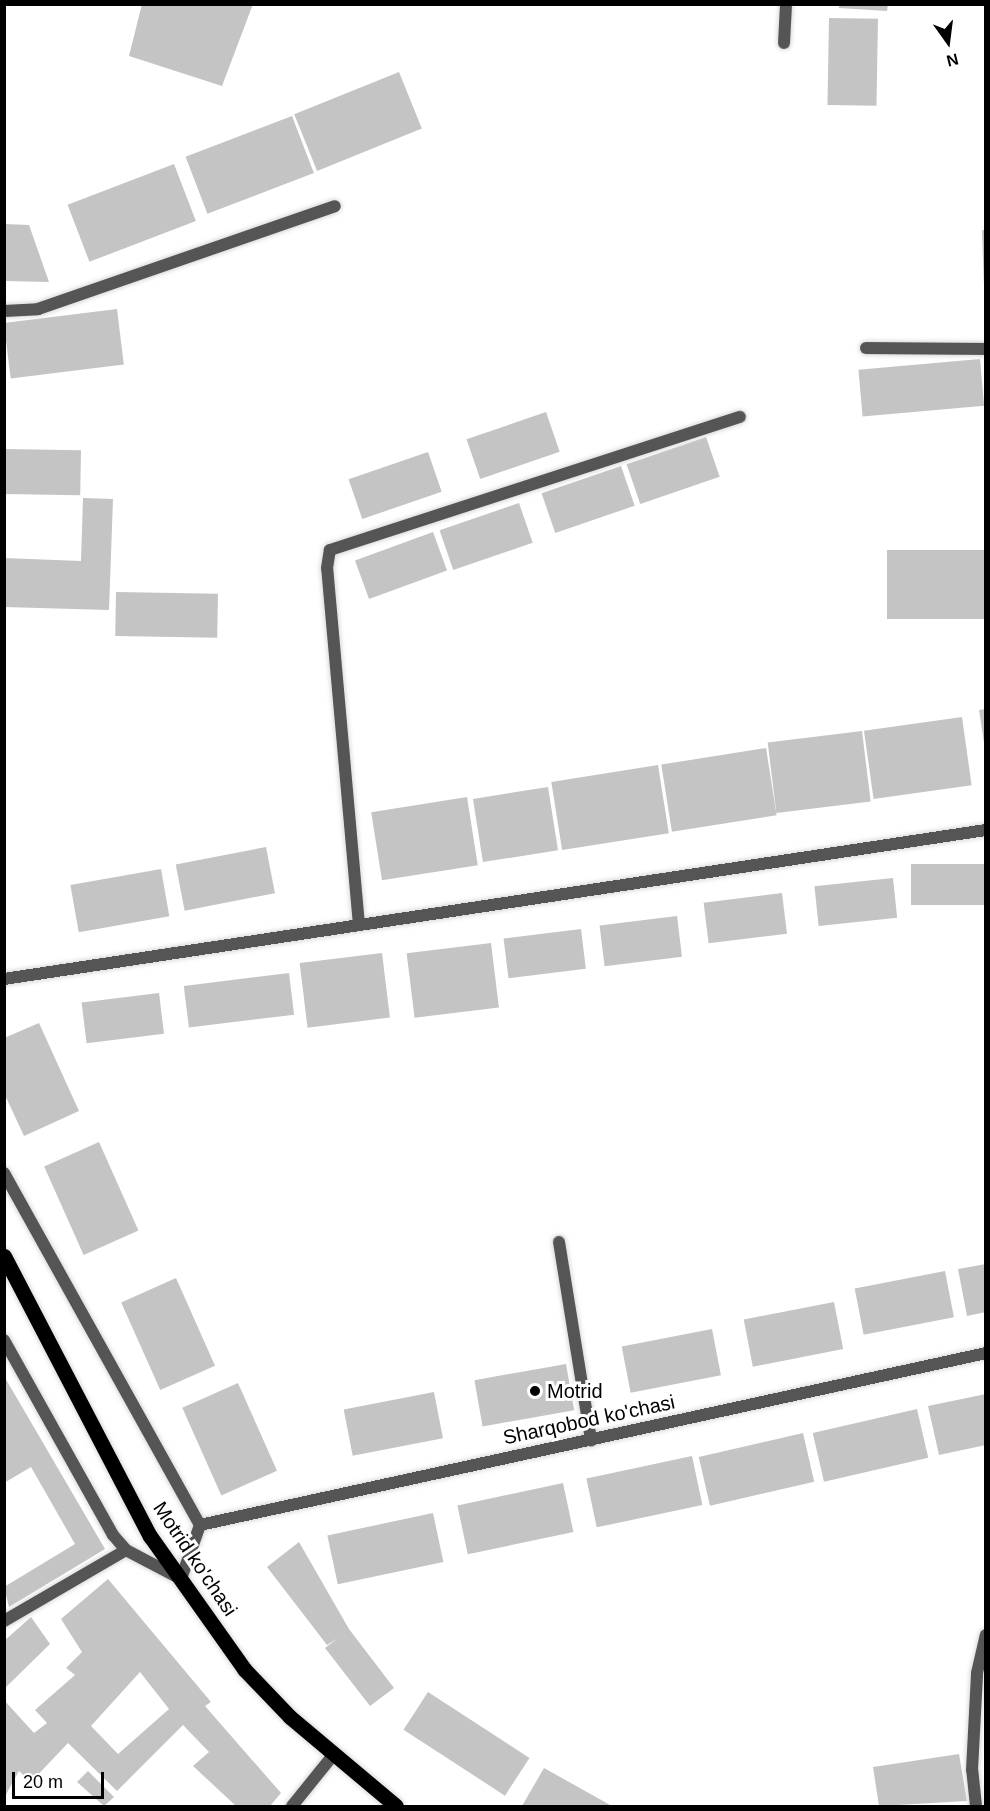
<!DOCTYPE html>
<style>
body{margin:0}
#map{position:relative;width:990px;height:1811px;overflow:hidden;background:#fff;font-family:Arial,sans-serif}
div>[style]{position:absolute}
[style*='--x']{left:calc(var(--x)*1px);top:calc(var(--y)*1px);width:calc(var(--w)*1px);rotate:calc(var(--a)*1deg)}
.building>*{inset:0;background:#c4c4c4;transform-origin:0 0}
.roads{filter:drop-shadow(0 0 2px #dbdbdb) drop-shadow(0 0 2px #dbdbdb)}
.service>*{height:12px;margin:-6px;padding:0 6px;transform-origin:6px;border-radius:6px;background:#555}
.minor>*{height:12px;margin:-6px;padding:0 6px;transform-origin:6px;border-radius:6px;background:#555}
.primary>*{height:15px;margin:-7.5px;padding:0 7.5px;transform-origin:7.5px;border-radius:7.5px;background:#000}
.dots>*{width:16px;height:16px;translate:-50% -50%;box-sizing:border-box;border:3px solid #fff;border-radius:50%}
span{translate:-50% -50%;white-space:nowrap;text-align:center;line-height:1.15;-webkit-text-stroke:6px #fff;paint-order:stroke}
.poi-label{font-size:20px;color:#000}
.left{translate:0 -50%;text-align:left}
.street-label{font-size:20px;color:#000}
.frame{position:absolute;inset:0;border:6px solid #000;pointer-events:none}
.north{position:absolute;left:918px;top:12px;width:60px;height:60px;-webkit-text-stroke:4px #fff;paint-order:stroke;rotate:166deg;font-size:16px;font-weight:700;line-height:24px;text-align:center;color:#000}
.north::after{content:'';display:block;margin:auto;width:21px;height:27px;background:#000;clip-path:polygon(50% 0,100% 100%,50% 72%,0 100%)}
.scale{position:absolute;left:12px;top:1772px;width:92px;height:27px;box-sizing:border-box;border:3px solid #000;border-top:0;padding-left:8px;font-size:18px;line-height:21px;white-space:nowrap;color:#000;-webkit-text-stroke:4px #fff;paint-order:stroke}
</style>
<div id="map">
<div class="building">
<i style="clip-path:polygon(142px 4px,253px 4px,222px 86px,129px 56px)"></i>
<i style="clip-path:polygon(839px 4px,888px 4px,887px 11px,839px 8px)"></i>
<i style="left:829px;top:18px;width:49px;height:87px;rotate:1deg"></i>
<i style="left:399px;top:72px;width:61px;height:113px;rotate:68deg"></i>
<i style="left:292px;top:116px;width:61px;height:114px;rotate:69deg"></i>
<i style="left:174px;top:164px;width:61px;height:114px;rotate:69deg"></i>
<i style="clip-path:polygon(4px 224px,29px 225px,49px 282px,4px 281px)"></i>
<i style="clip-path:polygon(982px 230px,986px 230px,986px 287px,984px 287px)"></i>
<i style="left:117px;top:309px;width:56px;height:114px;rotate:83deg"></i>
<i style="left:980px;top:359px;width:47px;height:122px;rotate:85deg"></i>
<i style="left:546px;top:412px;width:42px;height:84px;rotate:71deg"></i>
<i style="left:706px;top:437px;width:42px;height:84px;rotate:71deg"></i>
<i style="left:4px;top:449px;width:77px;height:45px;rotate:1deg"></i>
<i style="left:428px;top:452px;width:42px;height:84px;rotate:71deg"></i>
<i style="left:621px;top:466px;width:42px;height:84px;rotate:71deg"></i>
<i style="clip-path:polygon(83px 498px,113px 499px,109px 610px,4px 607px,4px 558px,81px 561px)"></i>
<i style="left:519px;top:503px;width:42px;height:84px;rotate:71deg"></i>
<i style="left:433px;top:532px;width:41px;height:83px;rotate:70deg"></i>
<i style="left:986px;top:550px;width:69px;height:99px;rotate:90deg"></i>
<i style="left:116px;top:592px;width:102px;height:44px;rotate:1deg"></i>
<i style="clip-path:polygon(986px 709px,986px 743px,984px 743px,979px 710px)"></i>
<i style="left:962px;top:717px;width:69px;height:99px;rotate:82deg"></i>
<i style="left:862px;top:731px;width:71px;height:95px;rotate:83deg"></i>
<i style="left:766px;top:748px;width:68px;height:106px;rotate:81deg"></i>
<i style="left:658px;top:765px;width:69px;height:108px;rotate:81deg"></i>
<i style="left:548px;top:787px;width:64px;height:76px;rotate:81deg"></i>
<i style="left:467px;top:797px;width:69px;height:97px;rotate:81deg"></i>
<i style="left:266px;top:847px;width:47px;height:92px;rotate:79deg"></i>
<i style="left:986px;top:864px;width:41px;height:75px;rotate:90deg"></i>
<i style="left:161px;top:869px;width:48px;height:92px;rotate:80deg"></i>
<i style="left:893px;top:878px;width:40px;height:79px;rotate:84deg"></i>
<i style="left:782px;top:893px;width:41px;height:79px;rotate:83deg"></i>
<i style="left:677px;top:916px;width:41px;height:78px;rotate:83deg"></i>
<i style="left:581px;top:929px;width:40px;height:78px;rotate:83deg"></i>
<i style="left:491px;top:943px;width:65px;height:85px;rotate:83deg"></i>
<i style="left:382px;top:953px;width:65px;height:83px;rotate:83deg"></i>
<i style="left:289px;top:973px;width:42px;height:106px;rotate:83deg"></i>
<i style="left:159px;top:993px;width:41px;height:78px;rotate:83deg"></i>
<i style="clip-path:polygon(39px 1023px,79px 1111px,24px 1136px,4px 1093px,4px 1038px)"></i>
<i style="left:99px;top:1142px;width:97px;height:60px;rotate:66deg"></i>
<i style="clip-path:polygon(986px 1264px,986px 1312px,967px 1316px,958px 1269px)"></i>
<i style="left:945px;top:1271px;width:47px;height:92px;rotate:79deg"></i>
<i style="left:176px;top:1278px;width:96px;height:60px;rotate:66deg"></i>
<i style="left:834px;top:1302px;width:48px;height:92px;rotate:79deg"></i>
<i style="left:712px;top:1329px;width:47px;height:92px;rotate:79deg"></i>
<i style="left:566px;top:1364px;width:47px;height:93px;rotate:80deg"></i>
<i style="clip-path:polygon(4px 1376px,105px 1549px,9px 1607px,4px 1587px,75px 1544px,31px 1467px,4px 1483px)"></i>
<i style="left:238px;top:1383px;width:96px;height:61px;rotate:66deg"></i>
<i style="left:434px;top:1392px;width:47px;height:92px;rotate:79deg"></i>
<i style="clip-path:polygon(986px 1394px,986px 1445px,939px 1455px,928px 1406px)"></i>
<i style="left:917px;top:1409px;width:50px;height:107px;rotate:77deg"></i>
<i style="left:803px;top:1433px;width:50px;height:107px;rotate:77deg"></i>
<i style="left:692px;top:1456px;width:50px;height:108px;rotate:78deg"></i>
<i style="left:563px;top:1483px;width:50px;height:108px;rotate:78deg"></i>
<i style="left:433px;top:1513px;width:50px;height:108px;rotate:78deg"></i>
<i style="clip-path:polygon(299px 1542px,349px 1629px,394px 1688px,370px 1706px,325px 1648px,338px 1638px,327px 1645px,267px 1567px)"></i>
<i style="clip-path:polygon(evenodd,108px 1579px,211px 1702px,205px 1706px,281px 1793px,270px 1806px,236px 1806px,193px 1766px,209px 1752px,183px 1725px,117px 1791px,68px 1743px,31px 1782px,19px 1771px,4px 1798px,4px 1700px,34px 1733px,47px 1723px,35px 1710px,75px 1675px,66px 1668px,82px 1652px,61px 1619px,108px 1579px,140px 1672px,169px 1709px,118px 1754px,91px 1726px,140px 1672px)"></i>
<i style="clip-path:polygon(31px 1617px,50px 1644px,4px 1689px,4px 1641px)"></i>
<i style="left:428px;top:1692px;width:121px;height:45px;rotate:33deg"></i>
<i style="clip-path:polygon(959px 1754px,967px 1801px,879px 1806px,873px 1767px)"></i>
<i style="clip-path:polygon(544px 1768px,612px 1806px,522px 1806px)"></i>
<i style="clip-path:polygon(88px 1771px,114px 1797px,104px 1806px,77px 1782px)"></i>
</div>
<div class="roads">
<div class="service">
<i style="--x:559;--y:1242;--w:201;--a:80.8"></i>
<i style="--x:976;--y:1806;--w:36;--a:-96"></i>
<i style="--x:972;--y:1770;--w:97;--a:-87"></i>
<i style="--x:977;--y:1673;--w:39;--a:-77"></i>
</div>
<div class="minor">
<i style="--x:784;--y:43;--w:39;--a:-87"></i>
<i style="--x:4;--y:311;--w:34;--a:-3"></i>
<i style="--x:38;--y:309;--w:314;--a:-19.1"></i>
<i style="--x:866;--y:348;--w:120;--a:0.5"></i>
<i style="--x:359;--y:925;--w:358;--a:-95.1"></i>
<i style="--x:327;--y:568;--w:18;--a:-81"></i>
<i style="--x:330;--y:550;--w:431;--a:-18"></i>
<i style="--x:4;--y:979;--w:993;--a:-8.63"></i>
<i style="--x:4;--y:1173;--w:403;--a:60.9"></i>
<i style="--x:200;--y:1525;--w:57;--a:109.4"></i>
<i style="--x:181;--y:1579;--w:62;--a:-152.2"></i>
<i style="--x:126;--y:1550;--w:20;--a:-131"></i>
<i style="--x:113;--y:1535;--w:223;--a:-119.2"></i>
<i style="--x:200;--y:1525;--w:805;--a:-12.34"></i>
<i style="--x:4;--y:1621;--w:141;--a:-30.2"></i>
<i style="--x:292;--y:1806;--w:67;--a:-51.1"></i>
</div>
<div class="primary">
<i style="--x:4;--y:1256;--w:316;--a:62.5"></i>
<i style="--x:150;--y:1536;--w:163;--a:54.7"></i>
<i style="--x:244;--y:1669;--w:66;--a:46.2"></i>
<i style="--x:290;--y:1717;--w:138;--a:40"></i>
</div>
</div>
<div class="dots">
<i style="left:535px;top:1391px;background:#000"></i>
</div>
<div class="poi-label">
<span class="left" style="left:547px;top:1391px">Motrid</span>
</div>
<div class="street-label">
<span style="left:589px;top:1420px;rotate:-12deg">Sharqobod ko'chasi</span>
<span style="left:195px;top:1559px;rotate:56deg">Motrid ko'chasi</span>
</div>
<div class="frame"></div>
<div class="north">N</div>
<div class="scale">20 m</div>
</div>
